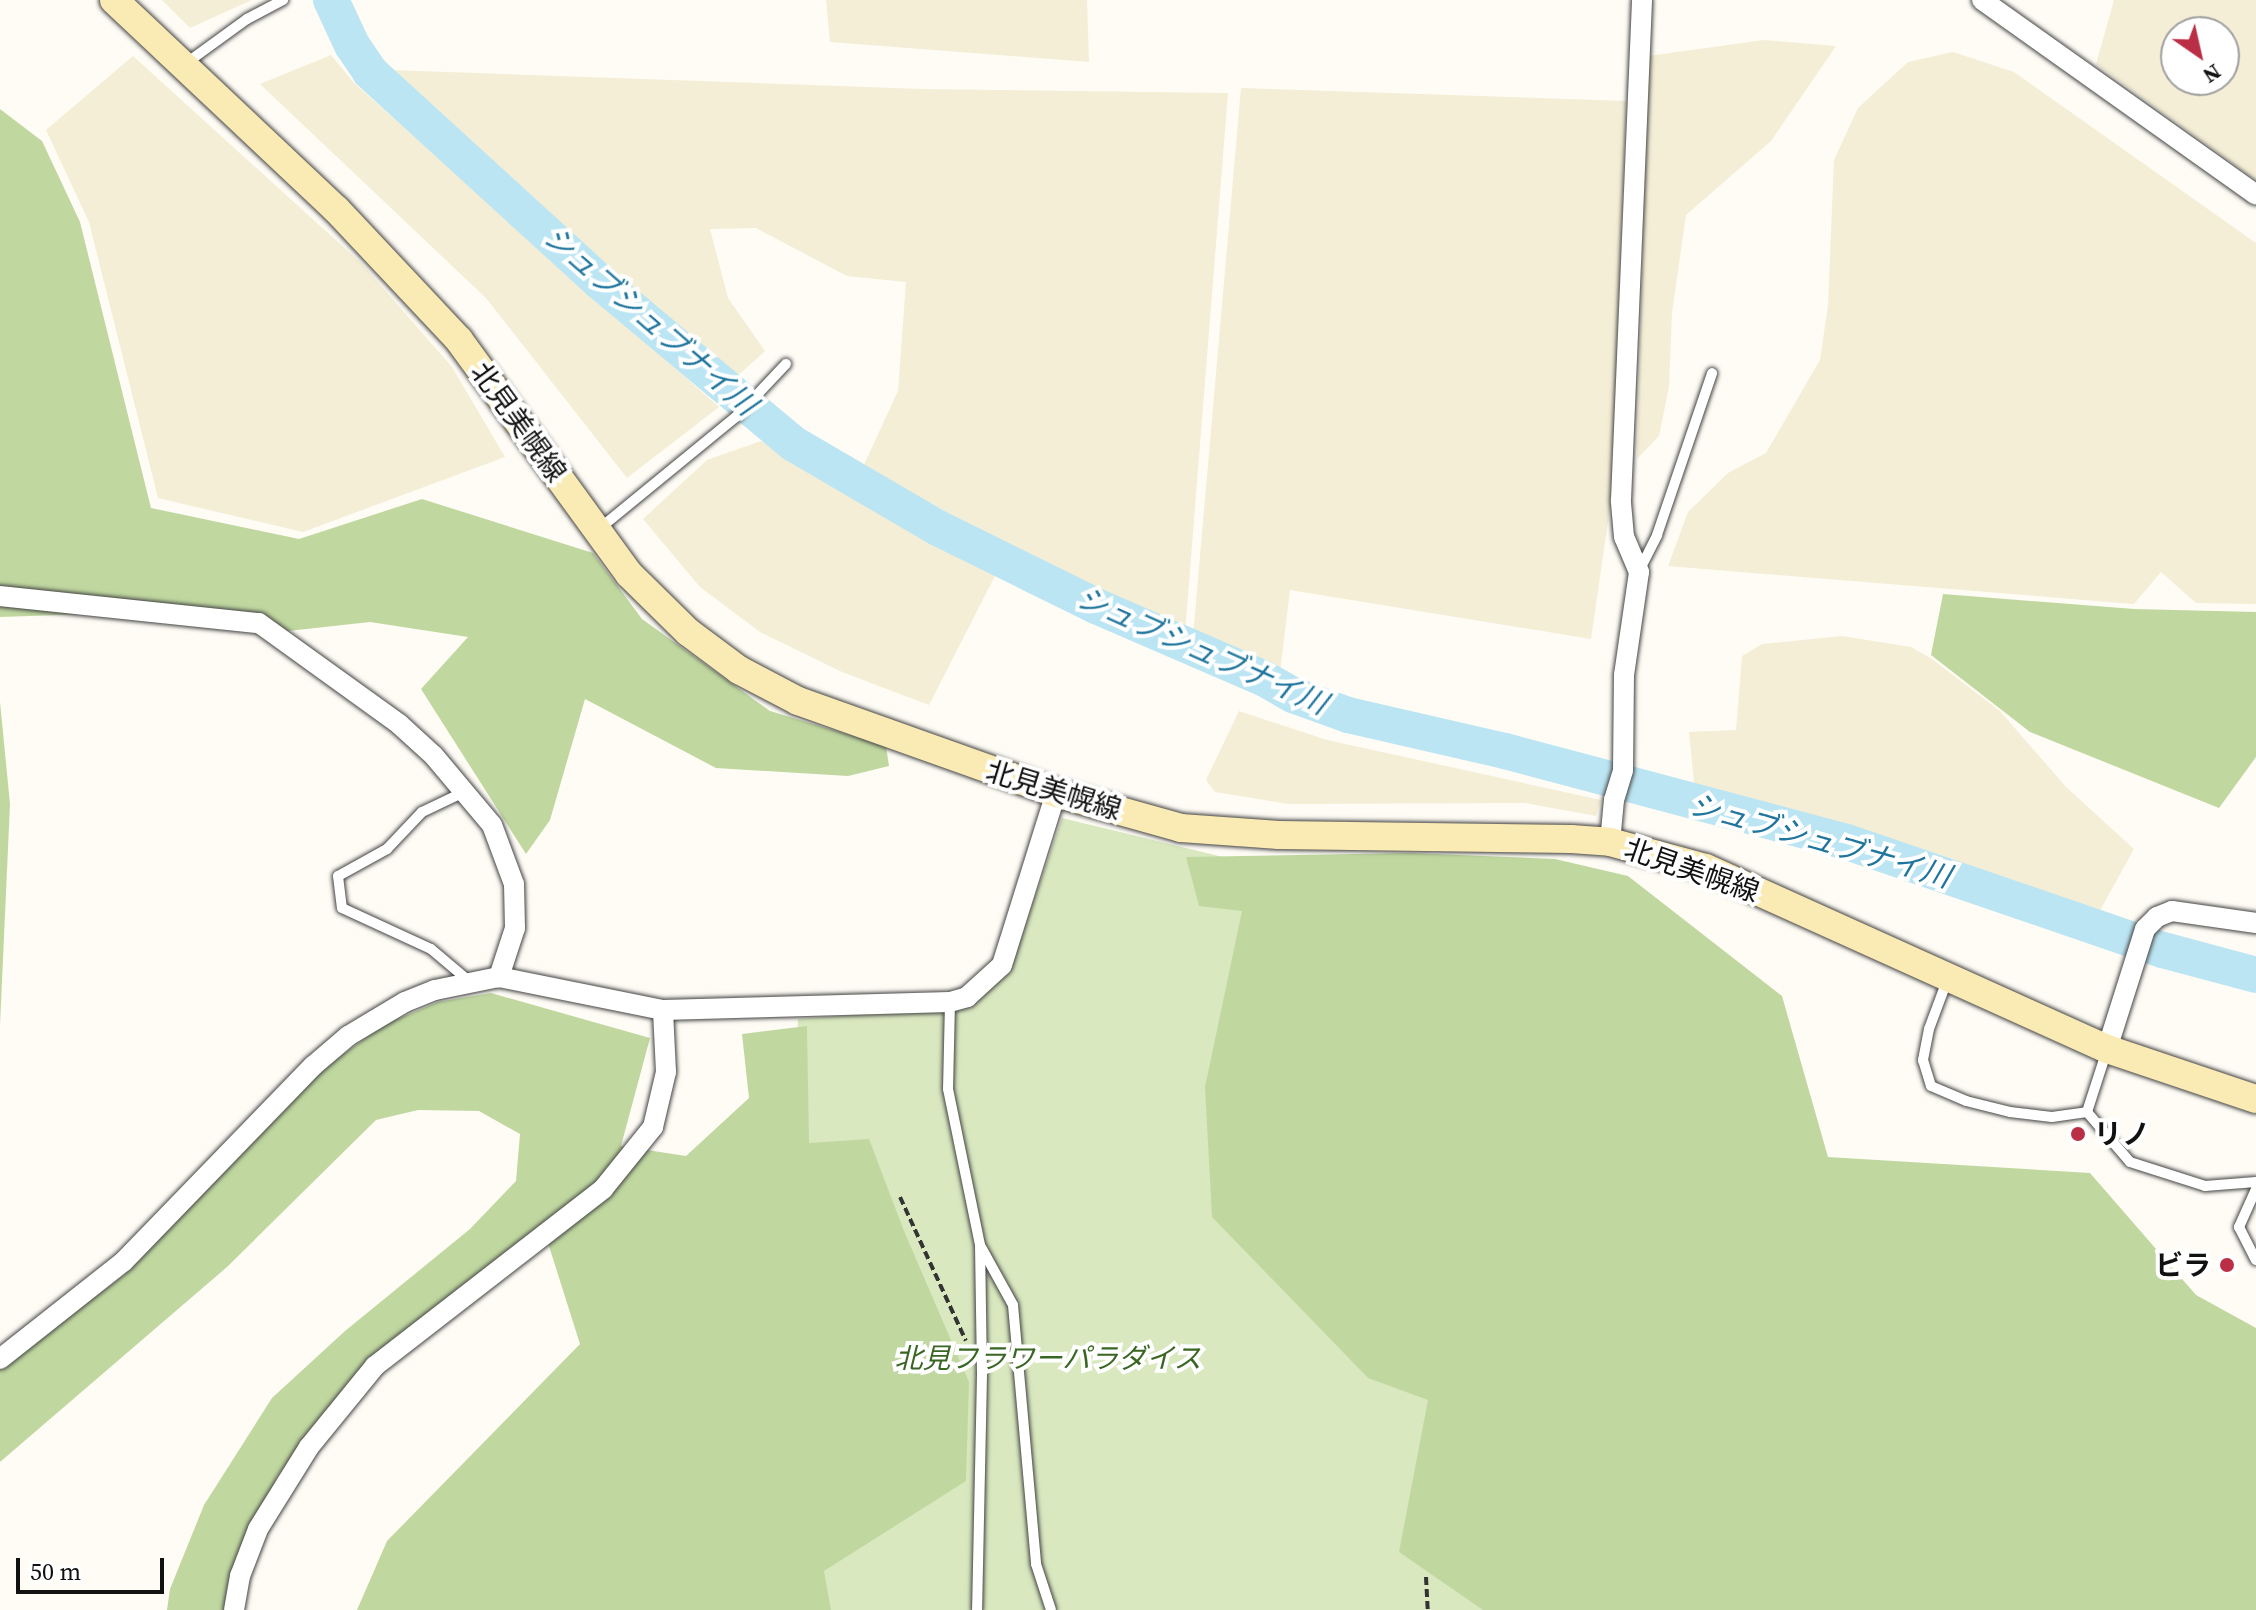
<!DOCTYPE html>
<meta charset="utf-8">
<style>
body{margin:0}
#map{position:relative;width:2256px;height:1610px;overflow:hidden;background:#fefcf5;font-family:"Source Serif 4","Noto Sans JP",serif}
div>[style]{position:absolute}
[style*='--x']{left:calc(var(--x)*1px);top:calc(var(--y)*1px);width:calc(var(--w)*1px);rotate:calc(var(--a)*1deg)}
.farmland>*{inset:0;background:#f4eed6}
.green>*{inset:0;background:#d9e8bf}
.forest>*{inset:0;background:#c0d8a0}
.river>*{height:36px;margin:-18px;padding:0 18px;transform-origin:18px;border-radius:18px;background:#bce5f3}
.path>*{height:4px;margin-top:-2px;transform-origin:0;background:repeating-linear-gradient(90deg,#333 0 8px,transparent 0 12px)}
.roads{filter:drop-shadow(0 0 2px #444) drop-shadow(0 0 2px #444)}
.lane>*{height:10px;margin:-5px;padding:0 5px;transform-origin:5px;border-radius:5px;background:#fff}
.street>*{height:20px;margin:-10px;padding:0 10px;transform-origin:10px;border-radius:10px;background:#fff}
.secondary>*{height:28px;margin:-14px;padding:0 14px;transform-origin:14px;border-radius:14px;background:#faeab4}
.dots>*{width:22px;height:22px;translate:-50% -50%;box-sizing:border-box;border:4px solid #fff;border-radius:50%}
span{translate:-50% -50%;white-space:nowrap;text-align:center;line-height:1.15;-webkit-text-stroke:8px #fff;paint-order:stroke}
.street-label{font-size:28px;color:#111}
.poi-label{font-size:28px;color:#111;font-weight:700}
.left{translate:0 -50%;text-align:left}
.right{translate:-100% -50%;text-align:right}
.park-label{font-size:28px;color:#396623;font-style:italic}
.water-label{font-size:30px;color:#1f759d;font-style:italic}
.north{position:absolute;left:2160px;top:16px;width:80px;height:80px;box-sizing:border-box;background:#fff;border:2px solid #a0a0a0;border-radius:50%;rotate:146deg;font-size:22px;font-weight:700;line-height:32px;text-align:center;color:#111}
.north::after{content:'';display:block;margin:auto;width:28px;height:36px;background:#ba2f46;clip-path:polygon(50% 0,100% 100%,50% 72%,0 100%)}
.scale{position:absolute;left:16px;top:1558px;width:148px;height:36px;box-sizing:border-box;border:4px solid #111;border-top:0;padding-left:10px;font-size:24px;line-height:28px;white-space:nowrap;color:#111;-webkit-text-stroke:6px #fff;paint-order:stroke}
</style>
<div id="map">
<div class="farmland">
<i style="clip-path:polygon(162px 0,252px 0,190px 28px)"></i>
<i style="clip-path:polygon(826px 0,1087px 0,1089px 62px,830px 42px)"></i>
<i style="clip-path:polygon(evenodd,2114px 0,2256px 0,2256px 180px,2096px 64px,2114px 0,2176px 32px,2224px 32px,2224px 80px,2176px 80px,2176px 32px)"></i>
<i style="clip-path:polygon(1764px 40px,1836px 46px,1771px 141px,1686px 215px,1672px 313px,1669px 387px,1659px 436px,1637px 459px,1648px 56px)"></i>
<i style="clip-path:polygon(1953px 52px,2014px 72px,2256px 243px,2256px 604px,2196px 603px,2161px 572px,2134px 604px,1668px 566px,1688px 512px,1728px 473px,1766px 453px,1820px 360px,1828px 305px,1834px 160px,1858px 108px,1908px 62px)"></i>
<i style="clip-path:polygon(331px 55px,354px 83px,719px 407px,627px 478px,486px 298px,260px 84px)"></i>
<i style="clip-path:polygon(133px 56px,361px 263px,452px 367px,505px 457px,303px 532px,158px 498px,89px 222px,46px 130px)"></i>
<i style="clip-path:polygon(392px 70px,922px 89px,1228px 93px,1185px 633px,862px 469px,898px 391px,906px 282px,847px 276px,756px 228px,710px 229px,728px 298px,765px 351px,734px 379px)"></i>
<i style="clip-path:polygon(1241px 88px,1626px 101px,1612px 494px,1591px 639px,1290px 590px,1280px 672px,1193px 636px)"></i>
<i style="clip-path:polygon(761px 441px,996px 574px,929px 705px,842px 672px,760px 632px,700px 587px,643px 519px,707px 460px)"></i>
<i style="clip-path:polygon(1842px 636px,1911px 647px,1932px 659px,2000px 711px,2066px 787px,2134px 849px,2098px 914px,1695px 792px,1689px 732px,1736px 730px,1742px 656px,1762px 644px)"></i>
<i style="clip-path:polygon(1239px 711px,1327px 740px,1601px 800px,1596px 816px,1525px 803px,1289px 804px,1215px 792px,1206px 780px)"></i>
</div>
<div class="green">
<i style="clip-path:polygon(1062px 818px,1252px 864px,1639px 1610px,801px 1610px,792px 1146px,798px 1019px,967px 1006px,1005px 973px,1024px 929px)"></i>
</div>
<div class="forest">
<i style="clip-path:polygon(0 109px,42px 141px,80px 222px,151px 508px,299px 539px,422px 499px,593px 553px,642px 619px,770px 711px,886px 746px,889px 766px,848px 776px,716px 768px,585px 699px,550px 820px,526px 854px,421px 689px,468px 637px,370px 622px,288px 631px,180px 611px,0 617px)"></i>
<i style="clip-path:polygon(1943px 594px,2134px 609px,2256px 612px,2256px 757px,2219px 808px,2030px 732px,1931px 655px)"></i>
<i style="clip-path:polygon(0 702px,10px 804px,0 1025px)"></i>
<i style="clip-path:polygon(1411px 853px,1555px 859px,1628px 876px,1782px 996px,1828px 1157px,2090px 1173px,2196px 1295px,2256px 1328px,2256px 1610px,1483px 1610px,1399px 1552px,1428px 1400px,1368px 1378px,1212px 1217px,1205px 1087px,1242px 911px,1199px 906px,1186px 857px)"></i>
<i style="clip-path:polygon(491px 993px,650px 1038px,621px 1146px,686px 1156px,749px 1098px,742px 1034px,807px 1026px,809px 1143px,869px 1139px,904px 1231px,969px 1382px,966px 1481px,824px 1571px,831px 1610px,357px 1610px,387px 1541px,580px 1344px,548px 1243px,391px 1341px,277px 1477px,227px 1588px,226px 1610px,167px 1610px,170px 1589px,204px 1505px,272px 1398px,345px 1331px,470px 1229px,516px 1181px,520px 1134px,479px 1111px,418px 1110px,376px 1120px,227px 1267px,0 1462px,0 1368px,124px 1275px,324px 1068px,385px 1024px,438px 1002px)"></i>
</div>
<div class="river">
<i style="--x:331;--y:0;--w:50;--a:65"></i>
<i style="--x:352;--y:45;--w:32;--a:56"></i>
<i style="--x:370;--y:72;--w:311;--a:42.4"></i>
<i style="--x:600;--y:282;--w:253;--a:39.9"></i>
<i style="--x:794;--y:444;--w:167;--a:30.3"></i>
<i style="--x:938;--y:528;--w:176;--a:26.3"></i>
<i style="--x:1096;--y:606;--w:184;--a:23.4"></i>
<i style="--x:1265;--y:679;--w:32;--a:30"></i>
<i style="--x:1293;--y:695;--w:59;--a:20"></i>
<i style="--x:1348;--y:715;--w:161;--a:12.9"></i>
<i style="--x:1505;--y:751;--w:354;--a:14.9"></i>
<i style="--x:1847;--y:842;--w:334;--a:18.9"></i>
<i style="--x:2163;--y:950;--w:96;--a:15"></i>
</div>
<div class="path">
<i style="--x:900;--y:1197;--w:158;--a:65.4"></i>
<i style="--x:1426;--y:1577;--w:33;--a:87"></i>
</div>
<div class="roads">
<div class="lane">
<i style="--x:185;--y:64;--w:77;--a:-36"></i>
<i style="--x:247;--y:19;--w:41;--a:-27.8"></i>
<i style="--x:599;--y:529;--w:177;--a:-39.3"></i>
<i style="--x:736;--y:417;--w:73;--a:-46.7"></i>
<i style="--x:1640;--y:569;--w:38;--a:-63"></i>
<i style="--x:1657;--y:535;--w:171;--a:-71.2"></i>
<i style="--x:464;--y:792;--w:47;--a:154.5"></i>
<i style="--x:422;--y:812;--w:51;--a:133.4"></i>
<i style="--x:387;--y:849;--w:56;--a:151.1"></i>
<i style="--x:338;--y:876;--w:32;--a:83"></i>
<i style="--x:342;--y:908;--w:98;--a:24.7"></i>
<i style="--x:431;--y:949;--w:50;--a:40.1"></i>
<i style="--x:1948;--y:978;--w:54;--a:110.4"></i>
<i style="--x:1929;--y:1029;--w:32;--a:101"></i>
<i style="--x:1923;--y:1060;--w:27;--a:73"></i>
<i style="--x:1931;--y:1086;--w:38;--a:23"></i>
<i style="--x:1966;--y:1101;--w:45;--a:14"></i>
<i style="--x:2010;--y:1112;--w:42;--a:6.8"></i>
<i style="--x:2052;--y:1117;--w:35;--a:-8"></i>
<i style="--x:950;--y:1002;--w:87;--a:91.3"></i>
<i style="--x:948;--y:1089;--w:159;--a:78.4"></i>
<i style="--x:980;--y:1245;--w:130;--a:89.1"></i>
<i style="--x:982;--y:1375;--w:235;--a:91.2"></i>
<i style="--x:2107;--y:1050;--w:65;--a:107.9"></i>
<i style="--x:2087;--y:1112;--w:66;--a:49.3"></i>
<i style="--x:2130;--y:1162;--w:79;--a:17.7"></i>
<i style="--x:2205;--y:1186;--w:51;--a:-4.5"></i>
<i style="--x:2256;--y:1189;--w:42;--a:114.1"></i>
<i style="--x:2239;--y:1227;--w:37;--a:63"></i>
<i style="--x:981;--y:1247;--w:66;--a:61.1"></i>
<i style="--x:1013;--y:1305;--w:260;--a:84.9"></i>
<i style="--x:1036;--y:1564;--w:48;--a:71.9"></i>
</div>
<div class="street">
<i style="--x:1982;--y:0;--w:336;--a:35.4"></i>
<i style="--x:0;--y:596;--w:260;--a:6"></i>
<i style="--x:259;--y:623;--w:173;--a:35.8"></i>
<i style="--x:399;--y:724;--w:47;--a:42.4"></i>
<i style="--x:434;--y:756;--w:90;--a:50"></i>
<i style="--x:492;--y:825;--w:63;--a:69.6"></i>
<i style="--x:514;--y:884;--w:44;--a:88.7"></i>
<i style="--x:515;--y:928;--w:52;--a:108.1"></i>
<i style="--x:1610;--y:842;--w:42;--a:-84.6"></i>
<i style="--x:1614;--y:800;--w:31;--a:-73"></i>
<i style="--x:1623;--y:770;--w:95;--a:-89.4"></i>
<i style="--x:1624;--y:675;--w:104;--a:-81.7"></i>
<i style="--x:1639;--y:572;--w:38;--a:-113"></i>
<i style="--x:1624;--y:537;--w:37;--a:-95"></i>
<i style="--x:1621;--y:500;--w:500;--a:-87.59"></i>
<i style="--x:2107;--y:1049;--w:126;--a:-72.4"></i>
<i style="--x:2145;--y:929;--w:17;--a:-45"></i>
<i style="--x:2157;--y:917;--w:16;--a:-22"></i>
<i style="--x:2172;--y:911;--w:85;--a:8.1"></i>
<i style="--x:0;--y:1359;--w:157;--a:-38.3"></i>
<i style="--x:123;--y:1262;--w:273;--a:-45.9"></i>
<i style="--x:313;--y:1066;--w:46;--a:-40.6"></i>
<i style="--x:348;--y:1036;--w:66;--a:-30.8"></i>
<i style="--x:405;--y:1002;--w:32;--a:-22"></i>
<i style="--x:435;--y:990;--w:65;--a:-11.5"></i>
<i style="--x:499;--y:977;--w:167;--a:11.4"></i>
<i style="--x:663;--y:1010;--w:287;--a:-1.6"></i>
<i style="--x:950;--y:1002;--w:18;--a:-16"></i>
<i style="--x:967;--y:997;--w:47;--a:-42.4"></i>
<i style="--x:1002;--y:965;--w:180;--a:-72.6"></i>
<i style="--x:234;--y:1610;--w:35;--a:-80"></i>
<i style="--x:240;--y:1576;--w:50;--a:-69"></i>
<i style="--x:258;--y:1529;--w:97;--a:-58.1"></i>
<i style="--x:309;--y:1447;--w:104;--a:-50.8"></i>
<i style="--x:375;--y:1366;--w:289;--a:-37.8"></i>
<i style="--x:603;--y:1189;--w:80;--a:-51.1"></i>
<i style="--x:653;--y:1127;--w:57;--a:-76.7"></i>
<i style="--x:666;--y:1072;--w:62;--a:-92.8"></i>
</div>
<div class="secondary">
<i style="--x:114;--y:0;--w:306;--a:43.3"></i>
<i style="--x:337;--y:210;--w:178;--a:46.8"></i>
<i style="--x:459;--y:340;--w:289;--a:54"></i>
<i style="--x:629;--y:574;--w:83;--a:44.5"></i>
<i style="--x:688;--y:632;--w:64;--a:36.7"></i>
<i style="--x:739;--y:670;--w:67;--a:27.7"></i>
<i style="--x:798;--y:701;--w:274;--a:19.6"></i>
<i style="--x:1056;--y:793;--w:130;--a:15.6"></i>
<i style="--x:1181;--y:828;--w:98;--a:4.1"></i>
<i style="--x:1279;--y:835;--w:292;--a:0.8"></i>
<i style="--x:1571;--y:839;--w:39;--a:4"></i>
<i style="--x:1610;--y:842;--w:99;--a:15.2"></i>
<i style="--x:1706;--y:868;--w:440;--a:24.3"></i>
<i style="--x:2107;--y:1049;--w:157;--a:18.6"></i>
</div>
</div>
<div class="dots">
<i style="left:2078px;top:1134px;background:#ba2f46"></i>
<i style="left:2227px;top:1265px;background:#ba2f46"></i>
</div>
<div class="street-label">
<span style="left:519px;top:422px;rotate:54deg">北見美幌線</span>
<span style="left:1054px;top:790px;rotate:17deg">北見美幌線</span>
<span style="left:1692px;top:870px;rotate:19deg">北見美幌線</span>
</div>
<div class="poi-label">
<span class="left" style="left:2094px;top:1134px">リノ</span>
<span class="right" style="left:2211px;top:1265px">ビラ</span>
</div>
<div class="park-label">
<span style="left:1048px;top:1358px">北見フラワーパラダイス</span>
</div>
<div class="water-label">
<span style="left:650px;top:321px;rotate:41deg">シュブシュブナイ川</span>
<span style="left:1202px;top:651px;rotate:24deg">シュブシュブナイ川</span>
<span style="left:1820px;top:841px;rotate:16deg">シュブシュブナイ川</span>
</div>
<div class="north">N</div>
<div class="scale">50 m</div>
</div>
